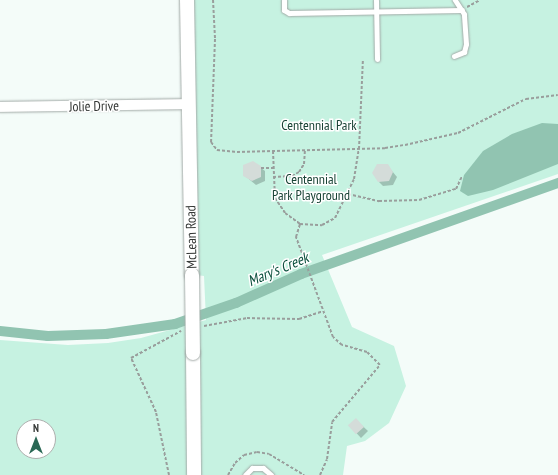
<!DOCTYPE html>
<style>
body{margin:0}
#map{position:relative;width:558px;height:475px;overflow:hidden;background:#f4fcf9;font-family:"PT Sans Narrow",sans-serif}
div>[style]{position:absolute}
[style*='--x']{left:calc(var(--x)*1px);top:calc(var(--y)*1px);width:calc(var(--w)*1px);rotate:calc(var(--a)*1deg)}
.green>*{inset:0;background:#c6f2e1}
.water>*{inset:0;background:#91c4b1}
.shadow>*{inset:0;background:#0003}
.canal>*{height:10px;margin:-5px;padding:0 5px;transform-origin:5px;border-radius:5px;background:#91c4b1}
.building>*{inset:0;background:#d4dcd9;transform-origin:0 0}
.path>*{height:2px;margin-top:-1px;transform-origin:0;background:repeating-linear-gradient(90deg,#999e9c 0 3px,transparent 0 5px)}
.roads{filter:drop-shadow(0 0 1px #a2aaa7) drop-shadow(0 0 1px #a2aaa7)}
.lane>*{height:5px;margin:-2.5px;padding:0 2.5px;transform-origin:2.5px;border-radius:2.5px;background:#fff}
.street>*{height:10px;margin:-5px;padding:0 5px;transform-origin:5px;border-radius:5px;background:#fff}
.secondary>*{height:14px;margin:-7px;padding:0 7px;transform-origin:7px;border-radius:7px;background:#fff}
.bridges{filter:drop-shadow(0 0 1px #a2aaa7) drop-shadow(0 0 1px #a2aaa7)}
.secondary-bridge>*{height:14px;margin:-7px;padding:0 7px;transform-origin:7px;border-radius:7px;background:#fff}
span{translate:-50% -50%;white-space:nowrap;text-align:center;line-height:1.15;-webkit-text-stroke:3px #fff;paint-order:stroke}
.street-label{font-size:14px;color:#343735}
.park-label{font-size:14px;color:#184335}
.water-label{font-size:15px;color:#0b503d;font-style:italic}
.north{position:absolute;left:16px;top:419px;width:40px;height:40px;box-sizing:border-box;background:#fff;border:1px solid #aeafae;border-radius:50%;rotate:0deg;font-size:11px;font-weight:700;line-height:16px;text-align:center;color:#343735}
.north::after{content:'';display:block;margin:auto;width:14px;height:18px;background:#2a6855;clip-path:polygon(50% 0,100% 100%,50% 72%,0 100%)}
</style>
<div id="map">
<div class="green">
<i style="clip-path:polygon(evenodd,192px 0,558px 0,558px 174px,322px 255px,352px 327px,394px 346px,406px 386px,389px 423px,365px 441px,347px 446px,343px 475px,0 475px,0 340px,68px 345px,108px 343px,141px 338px,206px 320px,204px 276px,197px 275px,192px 0,24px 427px,48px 427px,48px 451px,24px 451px,24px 427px)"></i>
</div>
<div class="water">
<i style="clip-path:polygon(542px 123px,558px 124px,558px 164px,493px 190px,468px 196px,460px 191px,464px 175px,483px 151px,512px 134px)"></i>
</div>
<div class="shadow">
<i style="clip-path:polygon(387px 165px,397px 177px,393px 185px,383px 186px,379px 182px)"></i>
<i style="clip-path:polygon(260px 167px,265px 171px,265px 181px,256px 185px,244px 175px)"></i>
<i style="clip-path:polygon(356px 420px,368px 431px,361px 438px,350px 426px)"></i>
</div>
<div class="canal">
<i style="--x:0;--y:331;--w:48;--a:5.9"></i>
<i style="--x:48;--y:336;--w:58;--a:-2"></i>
<i style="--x:106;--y:334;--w:70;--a:-8.2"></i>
<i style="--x:175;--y:324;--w:65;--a:-19"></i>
<i style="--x:236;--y:303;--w:71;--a:-24"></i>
<i style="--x:301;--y:274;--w:273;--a:-19.5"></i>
</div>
<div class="building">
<i style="clip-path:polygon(253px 161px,261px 166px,261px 177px,252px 181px,243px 176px,243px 165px)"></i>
<i style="clip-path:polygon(377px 164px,388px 164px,393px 172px,389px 181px,378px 182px,372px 173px)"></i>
<i style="left:356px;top:418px;width:12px;height:11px;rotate:48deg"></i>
</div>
<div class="path">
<i style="--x:213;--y:0;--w:39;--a:87"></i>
<i style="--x:215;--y:39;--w:103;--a:92.2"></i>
<i style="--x:211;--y:142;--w:10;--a:53"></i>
<i style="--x:217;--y:150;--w:20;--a:6"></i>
<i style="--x:237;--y:152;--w:148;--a:-1.5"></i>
<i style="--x:385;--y:148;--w:20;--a:-9"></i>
<i style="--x:405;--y:145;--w:54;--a:-12.8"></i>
<i style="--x:458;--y:133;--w:76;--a:-26.6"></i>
<i style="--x:526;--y:99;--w:32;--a:-7"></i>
<i style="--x:467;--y:7;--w:15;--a:-28"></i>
<i style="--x:273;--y:151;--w:47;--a:87.6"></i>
<i style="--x:275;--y:198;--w:18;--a:56"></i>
<i style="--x:285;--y:213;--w:19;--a:36"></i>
<i style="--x:261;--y:168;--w:12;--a:0"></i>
<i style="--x:273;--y:177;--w:19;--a:-3"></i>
<i style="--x:292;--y:176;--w:8;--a:-30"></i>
<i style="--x:299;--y:172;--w:9;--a:-58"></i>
<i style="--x:304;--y:164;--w:14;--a:-86"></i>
<i style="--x:348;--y:194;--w:32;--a:13"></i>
<i style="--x:379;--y:201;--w:40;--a:-1.4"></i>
<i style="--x:419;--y:200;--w:39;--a:-17"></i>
<i style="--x:456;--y:189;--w:14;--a:-65"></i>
<i style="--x:204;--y:326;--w:44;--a:-10.5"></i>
<i style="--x:247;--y:318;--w:52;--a:1.1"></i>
<i style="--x:299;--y:319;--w:25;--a:-18"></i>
<i style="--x:169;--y:475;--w:64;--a:-101.7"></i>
<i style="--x:156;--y:412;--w:60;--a:-114.8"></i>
<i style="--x:131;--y:358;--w:57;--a:-28.4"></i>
<i style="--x:228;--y:475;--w:14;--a:-60"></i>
<i style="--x:235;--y:463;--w:12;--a:-42"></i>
<i style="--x:244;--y:455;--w:13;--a:-13"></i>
<i style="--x:257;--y:452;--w:12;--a:9"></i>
<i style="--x:269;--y:454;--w:41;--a:31"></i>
<i style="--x:320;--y:475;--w:17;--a:-66"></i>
<i style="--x:327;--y:459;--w:37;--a:-82"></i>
<i style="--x:332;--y:422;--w:75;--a:-49.9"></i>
<i style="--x:380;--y:365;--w:18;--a:-135"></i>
<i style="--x:367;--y:352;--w:26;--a:-164"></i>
<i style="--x:342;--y:345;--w:12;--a:-138"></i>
<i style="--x:333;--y:337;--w:107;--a:-110.3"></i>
<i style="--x:296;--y:237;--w:14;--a:-73"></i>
<i style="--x:300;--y:224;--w:22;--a:3"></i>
<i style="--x:322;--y:225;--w:15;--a:-28"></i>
<i style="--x:335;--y:218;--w:43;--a:-64"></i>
<i style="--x:354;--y:179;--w:30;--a:-81"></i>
<i style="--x:359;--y:149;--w:90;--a:-87.5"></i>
</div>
<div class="roads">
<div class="lane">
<i style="--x:284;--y:0;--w:10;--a:90"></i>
<i style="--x:284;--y:10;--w:6;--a:31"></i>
<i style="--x:289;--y:13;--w:173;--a:-1"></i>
<i style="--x:376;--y:0;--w:59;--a:89"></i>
<i style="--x:454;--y:56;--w:11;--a:-22"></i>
<i style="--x:464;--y:52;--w:8;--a:-76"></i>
<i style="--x:466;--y:44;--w:30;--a:-94"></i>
<i style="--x:464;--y:14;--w:17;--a:-123"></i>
<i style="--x:245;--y:475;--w:10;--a:-45"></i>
<i style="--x:252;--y:468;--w:11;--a:0"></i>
<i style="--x:263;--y:468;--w:11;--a:41"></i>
</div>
<div class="street">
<i style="--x:0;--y:107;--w:188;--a:-0.9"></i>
</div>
<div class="secondary">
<i style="--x:187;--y:0;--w:275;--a:89"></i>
<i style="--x:193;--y:353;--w:122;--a:89.5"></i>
</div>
</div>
<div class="bridges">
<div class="secondary-bridge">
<i style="--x:192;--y:275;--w:78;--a:89.3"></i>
</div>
</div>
<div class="street-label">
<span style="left:94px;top:106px;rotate:-1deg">Jolie Drive</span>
<span style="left:191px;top:237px;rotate:-91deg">McLean Road</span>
</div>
<div class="park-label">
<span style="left:319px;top:125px">Centennial Park</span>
<span style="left:311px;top:187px">Centennial<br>Park Playground</span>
</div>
<div class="water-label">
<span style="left:278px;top:269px;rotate:-23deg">Mary's Creek</span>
</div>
<div class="north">N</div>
</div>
